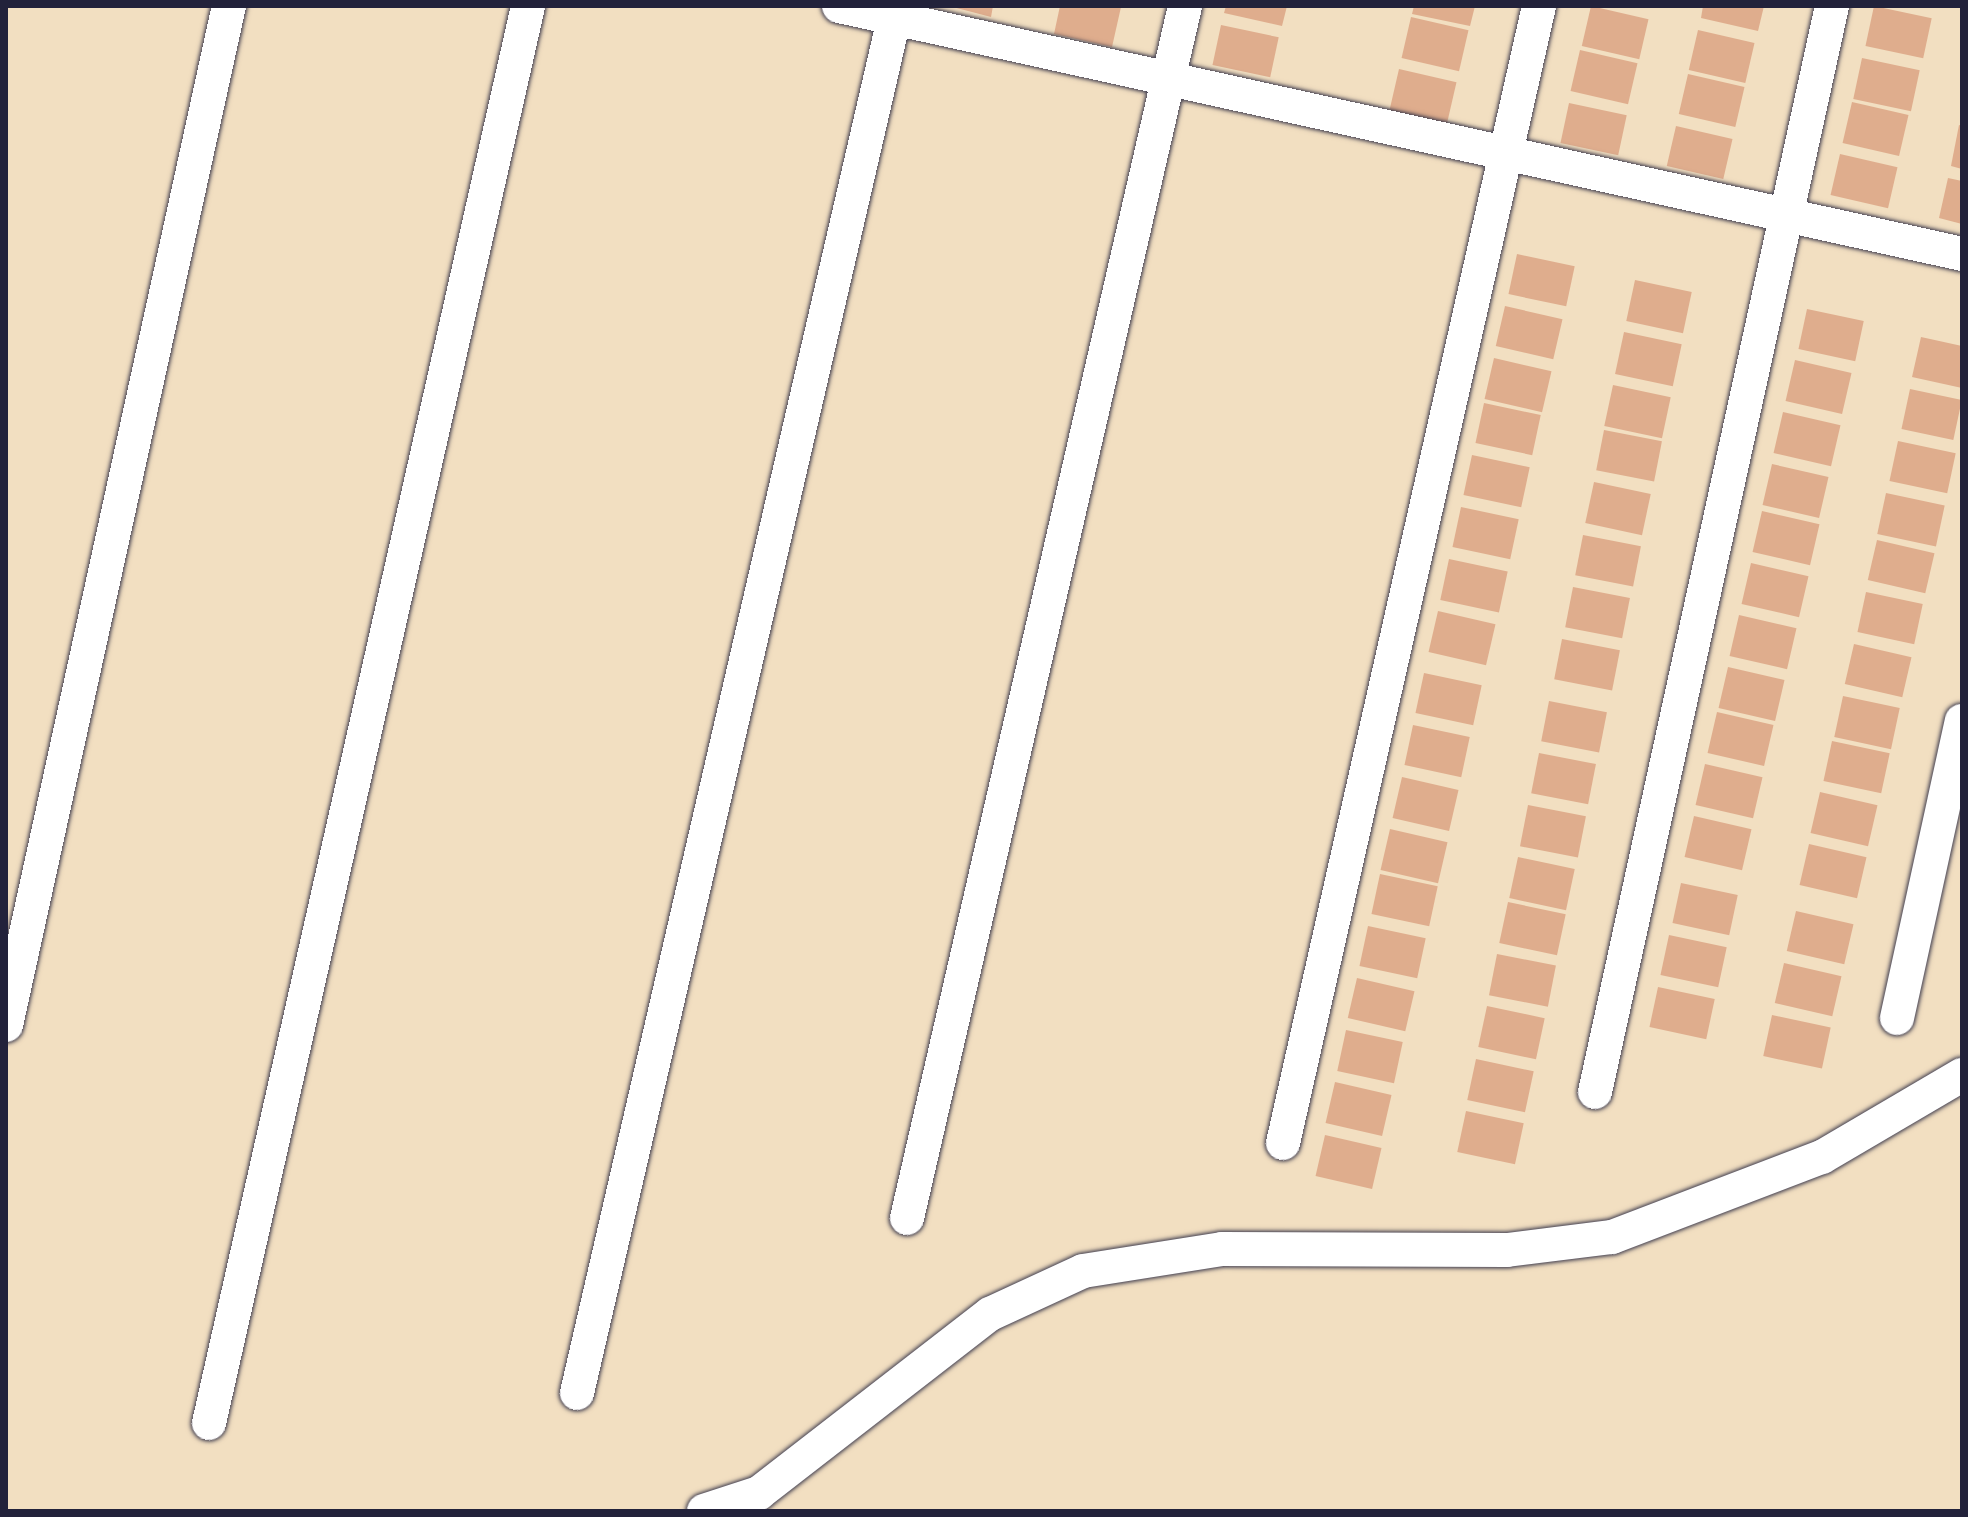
<!DOCTYPE html>
<style>
body{margin:0}
#map{position:relative;width:1968px;height:1517px;overflow:hidden;background:#f2dfc1;font-family:Mynerve,sans-serif}
div>[style]{position:absolute}
[style*='--x']{left:calc(var(--x)*1px);top:calc(var(--y)*1px);width:calc(var(--w)*1px);rotate:calc(var(--a)*1deg)}
.building>*{inset:0;background:#dfad8d;transform-origin:0 0}
.roads{filter:drop-shadow(0 0 2px #413e4f) drop-shadow(0 0 2px #413e4f)}
.street>*{height:34px;margin:-17px;padding:0 17px;transform-origin:17px;border-radius:17px;background:#fff}
span{translate:-50% -50%;white-space:nowrap;text-align:center;line-height:1.15;-webkit-text-stroke:7px #fbf7ec;paint-order:stroke}
.frame{position:absolute;inset:0;border:8px solid #22223b;pointer-events:none}
</style>
<div id="map">
<div class="building">
<i style="clip-path:polygon(949px 6px,993px 6px,991px 17px)"></i>
<i style="clip-path:polygon(1060px 6px,1121px 7px,1112px 47px,1054px 34px)"></i>
<i style="clip-path:polygon(1226px 6px,1287px 6px,1282px 26px,1224px 13px)"></i>
<i style="clip-path:polygon(1414px 6px,1475px 6px,1470px 26px,1412px 14px)"></i>
<i style="left:1591px;top:6px;width:59px;height:41px;rotate:13deg"></i>
<i style="clip-path:polygon(1703px 6px,1764px 6px,1758px 31px,1701px 18px)"></i>
<i style="left:1874px;top:6px;width:59px;height:41px;rotate:12deg"></i>
<i style="left:1411px;top:17px;width:59px;height:42px;rotate:13deg"></i>
<i style="left:1221px;top:25px;width:59px;height:41px;rotate:12deg"></i>
<i style="left:1698px;top:30px;width:58px;height:41px;rotate:13deg"></i>
<i style="left:1580px;top:50px;width:59px;height:42px;rotate:13deg"></i>
<i style="left:1862px;top:58px;width:59px;height:42px;rotate:12deg"></i>
<i style="left:1399px;top:69px;width:59px;height:42px;rotate:13deg"></i>
<i style="left:1688px;top:74px;width:58px;height:41px;rotate:13deg"></i>
<i style="left:1852px;top:102px;width:58px;height:42px;rotate:13deg"></i>
<i style="left:1569px;top:103px;width:59px;height:41px;rotate:12deg"></i>
<i style="clip-path:polygon(1959px 125px,1962px 126px,1962px 169px,1951px 166px)"></i>
<i style="left:1676px;top:126px;width:58px;height:41px;rotate:13deg"></i>
<i style="left:1840px;top:154px;width:59px;height:42px;rotate:13deg"></i>
<i style="clip-path:polygon(1948px 178px,1962px 181px,1962px 224px,1939px 218px)"></i>
<i style="left:1517px;top:254px;width:59px;height:41px;rotate:12deg"></i>
<i style="left:1635px;top:280px;width:58px;height:42px;rotate:12deg"></i>
<i style="left:1505px;top:306px;width:59px;height:41px;rotate:13deg"></i>
<i style="left:1807px;top:309px;width:58px;height:41px;rotate:12deg"></i>
<i style="left:1624px;top:332px;width:59px;height:43px;rotate:12deg"></i>
<i style="clip-path:polygon(1921px 337px,1962px 346px,1962px 388px,1912px 377px)"></i>
<i style="left:1494px;top:358px;width:59px;height:42px;rotate:13deg"></i>
<i style="left:1795px;top:360px;width:58px;height:42px;rotate:13deg"></i>
<i style="left:1613px;top:385px;width:59px;height:42px;rotate:12deg"></i>
<i style="left:1910px;top:389px;width:53px;height:41px;rotate:12deg"></i>
<i style="left:1484px;top:403px;width:58px;height:41px;rotate:12deg"></i>
<i style="left:1783px;top:412px;width:59px;height:42px;rotate:13deg"></i>
<i style="left:1604px;top:430px;width:59px;height:41px;rotate:11deg"></i>
<i style="left:1898px;top:441px;width:59px;height:41px;rotate:12deg"></i>
<i style="left:1472px;top:455px;width:59px;height:41px;rotate:12deg"></i>
<i style="left:1772px;top:464px;width:58px;height:42px;rotate:13deg"></i>
<i style="left:1594px;top:482px;width:58px;height:42px;rotate:12deg"></i>
<i style="left:1886px;top:493px;width:60px;height:42px;rotate:12deg"></i>
<i style="left:1461px;top:507px;width:59px;height:41px;rotate:12deg"></i>
<i style="left:1762px;top:511px;width:59px;height:42px;rotate:13deg"></i>
<i style="left:1583px;top:535px;width:59px;height:41px;rotate:11deg"></i>
<i style="left:1877px;top:540px;width:59px;height:41px;rotate:13deg"></i>
<i style="left:1449px;top:559px;width:60px;height:42px;rotate:12deg"></i>
<i style="left:1751px;top:563px;width:59px;height:42px;rotate:13deg"></i>
<i style="left:1573px;top:587px;width:58px;height:41px;rotate:11deg"></i>
<i style="left:1866px;top:592px;width:58px;height:41px;rotate:12deg"></i>
<i style="left:1438px;top:611px;width:59px;height:42px;rotate:13deg"></i>
<i style="left:1739px;top:615px;width:59px;height:42px;rotate:13deg"></i>
<i style="left:1562px;top:639px;width:59px;height:41px;rotate:11deg"></i>
<i style="left:1854px;top:644px;width:59px;height:41px;rotate:13deg"></i>
<i style="left:1728px;top:667px;width:58px;height:42px;rotate:13deg"></i>
<i style="left:1424px;top:673px;width:59px;height:41px;rotate:12deg"></i>
<i style="left:1843px;top:696px;width:58px;height:42px;rotate:12deg"></i>
<i style="left:1549px;top:701px;width:59px;height:41px;rotate:11deg"></i>
<i style="left:1717px;top:712px;width:58px;height:42px;rotate:13deg"></i>
<i style="left:1413px;top:725px;width:58px;height:41px;rotate:12deg"></i>
<i style="left:1832px;top:741px;width:59px;height:41px;rotate:12deg"></i>
<i style="left:1539px;top:753px;width:58px;height:41px;rotate:11deg"></i>
<i style="left:1705px;top:764px;width:59px;height:42px;rotate:13deg"></i>
<i style="left:1402px;top:777px;width:58px;height:42px;rotate:13deg"></i>
<i style="left:1820px;top:792px;width:59px;height:42px;rotate:13deg"></i>
<i style="left:1528px;top:805px;width:59px;height:42px;rotate:11deg"></i>
<i style="left:1694px;top:816px;width:59px;height:42px;rotate:13deg"></i>
<i style="left:1390px;top:829px;width:59px;height:42px;rotate:13deg"></i>
<i style="left:1809px;top:844px;width:59px;height:42px;rotate:13deg"></i>
<i style="left:1518px;top:857px;width:58px;height:42px;rotate:12deg"></i>
<i style="left:1380px;top:874px;width:59px;height:41px;rotate:12deg"></i>
<i style="left:1681px;top:883px;width:58px;height:41px;rotate:12deg"></i>
<i style="left:1508px;top:902px;width:59px;height:42px;rotate:12deg"></i>
<i style="left:1796px;top:911px;width:59px;height:41px;rotate:13deg"></i>
<i style="left:1368px;top:926px;width:59px;height:41px;rotate:12deg"></i>
<i style="left:1669px;top:935px;width:59px;height:41px;rotate:12deg"></i>
<i style="left:1497px;top:954px;width:60px;height:42px;rotate:11deg"></i>
<i style="left:1784px;top:963px;width:59px;height:41px;rotate:13deg"></i>
<i style="left:1357px;top:978px;width:59px;height:41px;rotate:13deg"></i>
<i style="left:1658px;top:987px;width:58px;height:41px;rotate:12deg"></i>
<i style="left:1487px;top:1006px;width:59px;height:42px;rotate:12deg"></i>
<i style="left:1772px;top:1015px;width:60px;height:42px;rotate:12deg"></i>
<i style="left:1346px;top:1030px;width:58px;height:42px;rotate:12deg"></i>
<i style="left:1476px;top:1059px;width:59px;height:42px;rotate:12deg"></i>
<i style="left:1335px;top:1082px;width:58px;height:42px;rotate:13deg"></i>
<i style="left:1466px;top:1111px;width:59px;height:42px;rotate:12deg"></i>
<i style="left:1325px;top:1135px;width:58px;height:42px;rotate:13deg"></i>
</div>
<div class="roads">
<div class="street">
<i style="--x:839;--y:6;--w:1150;--a:12.45"></i>
<i style="--x:1897;--y:1018;--w:304;--a:-77.7"></i>
<i style="--x:6;--y:1025;--w:1043;--a:-77.66"></i>
<i style="--x:1595;--y:1092;--w:1112;--a:-77.69"></i>
<i style="--x:1283;--y:1143;--w:1165;--a:-77.31"></i>
<i style="--x:907;--y:1218;--w:1243;--a:-77.08"></i>
<i style="--x:577;--y:1393;--w:1423;--a:-77.01"></i>
<i style="--x:209;--y:1423;--w:1452;--a:-77.31"></i>
<i style="--x:704;--y:1511;--w:58;--a:-18.1"></i>
<i style="--x:759;--y:1493;--w:292;--a:-37.8"></i>
<i style="--x:990;--y:1314;--w:102;--a:-24.8"></i>
<i style="--x:1083;--y:1271;--w:141;--a:-9"></i>
<i style="--x:1222;--y:1249;--w:285;--a:0.2"></i>
<i style="--x:1507;--y:1250;--w:106;--a:-7.1"></i>
<i style="--x:1612;--y:1237;--w:225;--a:-20.9"></i>
<i style="--x:1822;--y:1157;--w:162;--a:-30.4"></i>
</div>
</div>
<div class="frame"></div>
</div>
